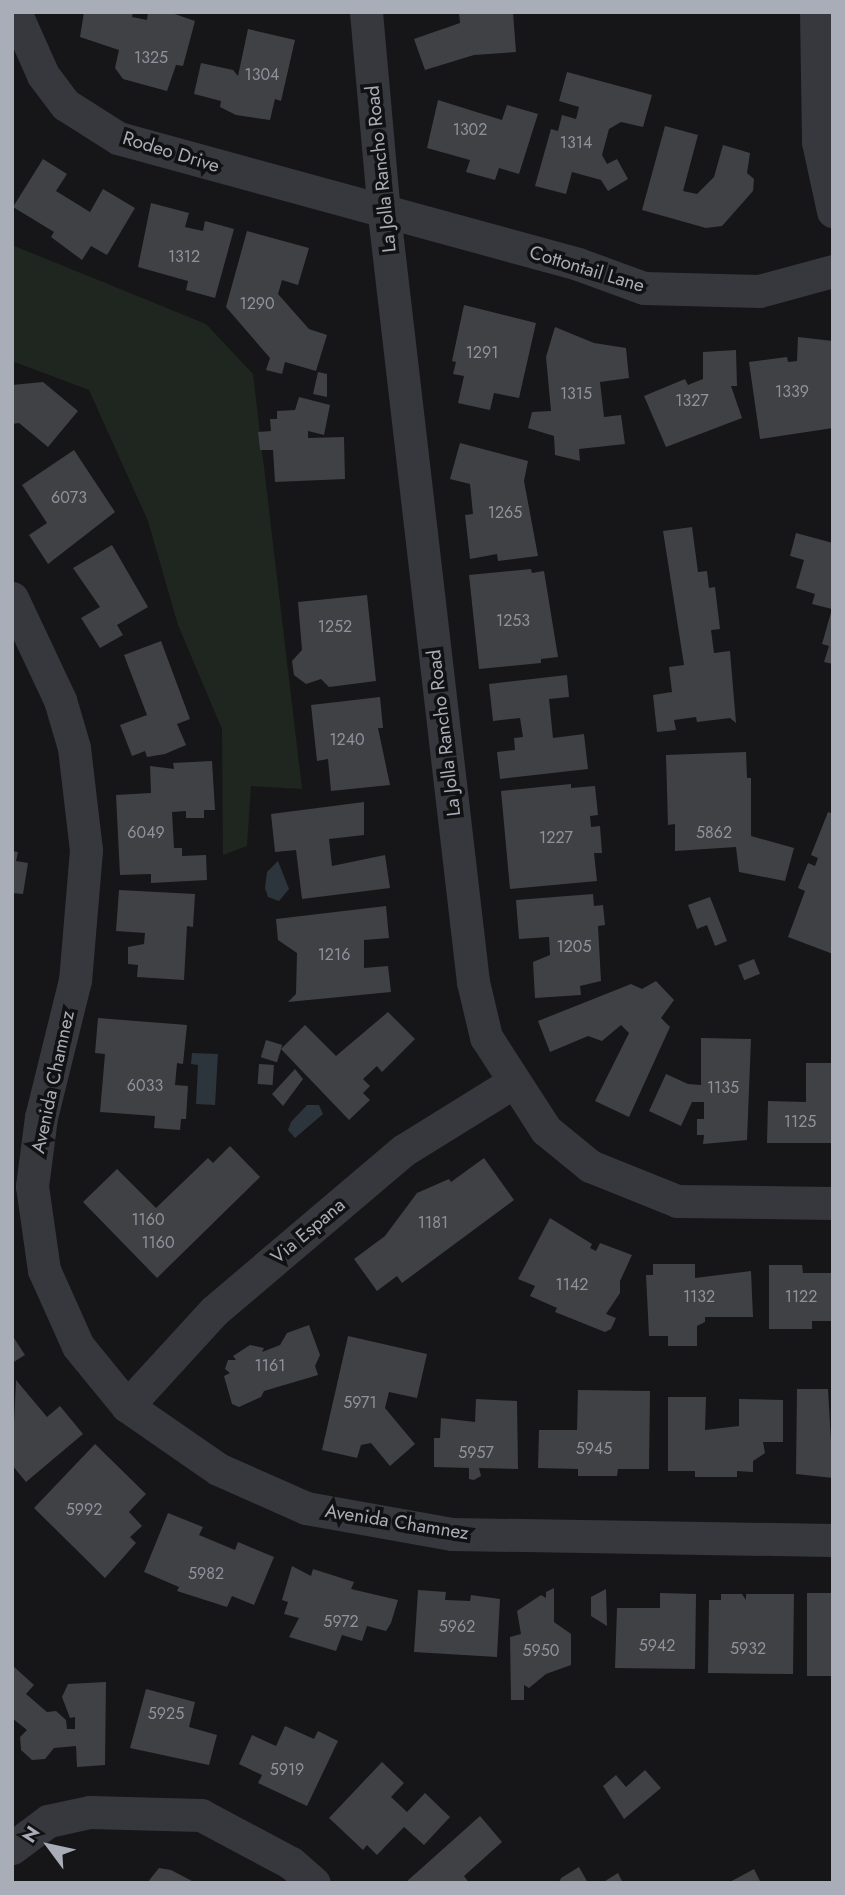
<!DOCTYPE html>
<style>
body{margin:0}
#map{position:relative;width:845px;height:1895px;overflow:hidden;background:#161618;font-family:Jost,sans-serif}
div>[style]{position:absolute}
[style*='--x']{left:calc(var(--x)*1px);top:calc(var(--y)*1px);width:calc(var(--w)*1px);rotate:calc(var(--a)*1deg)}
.green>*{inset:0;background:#1e261f}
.water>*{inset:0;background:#2c353c}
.building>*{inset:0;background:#404145;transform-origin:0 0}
.minor>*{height:33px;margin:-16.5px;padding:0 16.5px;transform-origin:16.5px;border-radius:16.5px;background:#37383d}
span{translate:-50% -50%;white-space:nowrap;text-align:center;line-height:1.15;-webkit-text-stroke:7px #111113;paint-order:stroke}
.number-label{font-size:16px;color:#8e929b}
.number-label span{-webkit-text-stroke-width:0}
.street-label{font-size:19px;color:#a8adb8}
.frame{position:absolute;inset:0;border:14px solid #a8adb8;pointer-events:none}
.north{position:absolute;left:14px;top:1811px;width:70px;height:70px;-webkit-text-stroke:5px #111113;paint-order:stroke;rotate:303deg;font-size:19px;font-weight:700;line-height:28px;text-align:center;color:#a8adb8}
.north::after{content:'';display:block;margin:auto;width:24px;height:32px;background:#a8adb8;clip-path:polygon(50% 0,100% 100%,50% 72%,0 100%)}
</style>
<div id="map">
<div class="green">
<i style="clip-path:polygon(12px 245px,206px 324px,253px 374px,302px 789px,251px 786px,247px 846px,223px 855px,222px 729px,178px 625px,148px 521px,89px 390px,12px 361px)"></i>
</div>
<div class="water">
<i style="clip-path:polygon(278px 861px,289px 889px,279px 901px,268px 897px,265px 888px,267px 872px)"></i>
<i style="clip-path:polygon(192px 1053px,218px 1054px,215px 1105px,196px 1104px,198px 1065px,191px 1064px)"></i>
<i style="clip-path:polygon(307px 1105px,319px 1105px,323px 1114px,295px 1138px,288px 1130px,291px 1122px)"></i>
</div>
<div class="building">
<i style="clip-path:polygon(84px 12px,133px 12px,132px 17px,147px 20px,148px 12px,169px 12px,195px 21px,183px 66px,176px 65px,167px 91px,123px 79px,115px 68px,119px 50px,80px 37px)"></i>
<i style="clip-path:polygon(459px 12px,513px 12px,516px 52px,474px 55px,425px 70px,414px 39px,460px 23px)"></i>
<i style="clip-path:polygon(248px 29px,295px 40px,281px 101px,275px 99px,270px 120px,236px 115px,220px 107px,221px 101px,194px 94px,201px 63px,233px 70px,238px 76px)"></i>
<i style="clip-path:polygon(567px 72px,652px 95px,643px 127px,621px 122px,609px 129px,602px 155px,607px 164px,617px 159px,628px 179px,608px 191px,601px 180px,572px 172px,566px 194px,535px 186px,551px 129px,558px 131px,562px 115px,576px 119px,579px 107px,559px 101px)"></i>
<i style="clip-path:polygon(438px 100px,502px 120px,507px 105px,538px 114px,519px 174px,499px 168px,495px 180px,466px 172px,470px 160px,427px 148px)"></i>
<i style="clip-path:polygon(665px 126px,698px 135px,683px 191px,697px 194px,714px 177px,723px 145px,750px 153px,747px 173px,754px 179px,753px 191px,722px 226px,706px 228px,642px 210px)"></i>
<i style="clip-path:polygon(43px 159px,67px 174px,56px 191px,90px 212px,103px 189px,135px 208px,107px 255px,91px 246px,82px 260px,51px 237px,54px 232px,13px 207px)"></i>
<i style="clip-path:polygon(151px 203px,189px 213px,185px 227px,203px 231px,205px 221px,234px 229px,215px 298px,186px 290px,188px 281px,138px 267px)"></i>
<i style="clip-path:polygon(247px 231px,309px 248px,298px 285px,282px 280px,278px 294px,309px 329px,327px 335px,316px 371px,285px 362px,282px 374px,266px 370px,270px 358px,226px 307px)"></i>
<i style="clip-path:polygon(464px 305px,536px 323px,519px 398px,494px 393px,490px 410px,458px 403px,464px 376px,453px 374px,456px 362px,452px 361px)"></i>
<i style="clip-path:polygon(555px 327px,594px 343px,626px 348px,629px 378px,600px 382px,604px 417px,621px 415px,625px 444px,579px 449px,580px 461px,555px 455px,554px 436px,528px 428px,532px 412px,551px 411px,546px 357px)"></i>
<i style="clip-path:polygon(798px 337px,833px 341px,833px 428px,760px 439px,749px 362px,787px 357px,788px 362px,797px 361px)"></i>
<i style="clip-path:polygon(736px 350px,737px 386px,731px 386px,742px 418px,666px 447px,644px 396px,685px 379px,688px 385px,703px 379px,703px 352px)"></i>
<i style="clip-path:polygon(318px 372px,327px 374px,327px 397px,313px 394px)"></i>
<i style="clip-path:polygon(43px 382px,78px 411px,48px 447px,19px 423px,12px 424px,12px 385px)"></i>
<i style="clip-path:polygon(299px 397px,330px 405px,324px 435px,308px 431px,308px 438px,344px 437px,345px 479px,275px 482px,273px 450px,260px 450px,258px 432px,271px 431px,270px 419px,277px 419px,277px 411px,295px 410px)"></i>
<i style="clip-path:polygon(460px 443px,528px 461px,524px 481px,538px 556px,498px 561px,497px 554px,470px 559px,465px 515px,473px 514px,470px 484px,450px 479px)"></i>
<i style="clip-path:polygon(74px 450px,115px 512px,48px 564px,29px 535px,47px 523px,22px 485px)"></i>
<i style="clip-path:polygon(692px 527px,698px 572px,707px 571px,709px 588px,715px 587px,720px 629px,711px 630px,714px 653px,730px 651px,736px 723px,730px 718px,697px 722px,696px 717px,674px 720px,676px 730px,657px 732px,653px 695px,672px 692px,669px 667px,684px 665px,663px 531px)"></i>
<i style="clip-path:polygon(796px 533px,833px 543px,833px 664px,824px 662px,829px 646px,822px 644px,832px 609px,812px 604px,815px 594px,796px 588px,804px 560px,790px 556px)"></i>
<i style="clip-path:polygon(112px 545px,148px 607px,117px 625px,123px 635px,100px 648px,81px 618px,100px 607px,73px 568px)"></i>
<i style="clip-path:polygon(531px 569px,532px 573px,544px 571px,558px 657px,541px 659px,541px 663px,479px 669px,469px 575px)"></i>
<i style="clip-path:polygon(367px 595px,376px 681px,329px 687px,321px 679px,306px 684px,294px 675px,292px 661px,302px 650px,298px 602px)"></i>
<i style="clip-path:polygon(161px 641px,190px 719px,177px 724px,186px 745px,165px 754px,147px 757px,145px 751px,132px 756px,120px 725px,147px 715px,124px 655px)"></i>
<i style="clip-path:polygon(567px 675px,569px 697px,549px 699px,553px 738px,584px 734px,588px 769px,500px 779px,497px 752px,515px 750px,514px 738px,523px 737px,520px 718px,493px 721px,489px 684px)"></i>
<i style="clip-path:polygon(380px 697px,383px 728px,378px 728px,390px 785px,331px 791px,328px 759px,317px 761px,311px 705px)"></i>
<i style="clip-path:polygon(746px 752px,747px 778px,751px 778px,751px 836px,794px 848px,785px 881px,739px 872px,736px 847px,675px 851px,675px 824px,668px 825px,666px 755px)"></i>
<i style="clip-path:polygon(212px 761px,215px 810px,204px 810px,204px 818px,186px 818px,186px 811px,172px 812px,174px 848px,182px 848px,182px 856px,206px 855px,207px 880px,151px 883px,151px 874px,120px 875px,116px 795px,151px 793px,150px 766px,174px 769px,173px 763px)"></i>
<i style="clip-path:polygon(571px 784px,571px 788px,595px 786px,598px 815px,590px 816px,591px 827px,600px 826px,602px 853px,594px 853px,597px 881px,510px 889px,501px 791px)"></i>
<i style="clip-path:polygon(364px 802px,364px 835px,329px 839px,332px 866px,385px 855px,390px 888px,302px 899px,296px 850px,275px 852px,271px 814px)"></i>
<i style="clip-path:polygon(828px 812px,833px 814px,833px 954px,788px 937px,805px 891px,798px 888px,808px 863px,815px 866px,818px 858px,811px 855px)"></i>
<i style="clip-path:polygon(12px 851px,18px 852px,16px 861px,28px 863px,23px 894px,12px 893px)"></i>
<i style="clip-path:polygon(119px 890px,195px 894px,193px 927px,187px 926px,184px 980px,137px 977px,138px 965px,128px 964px,128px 947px,144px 944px,145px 933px,116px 931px)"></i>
<i style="clip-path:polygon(593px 894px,594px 906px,603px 905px,605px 925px,598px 926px,601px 981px,580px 986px,581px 995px,535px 998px,533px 962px,550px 955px,549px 937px,519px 939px,516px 900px)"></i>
<i style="clip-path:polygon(710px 897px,727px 941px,715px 946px,707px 925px,697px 929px,688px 905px)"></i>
<i style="clip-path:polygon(386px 906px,389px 938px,364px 940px,364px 968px,388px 966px,391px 992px,288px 1002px,296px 994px,297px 953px,278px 940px,276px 919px)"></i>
<i style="left:754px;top:959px;width:16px;height:17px;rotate:68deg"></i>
<i style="clip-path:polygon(656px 981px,674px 1000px,661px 1018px,670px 1027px,629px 1117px,595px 1101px,629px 1033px,621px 1025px,602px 1041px,588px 1036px,550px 1052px,538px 1021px,631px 984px,642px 989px)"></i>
<i style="clip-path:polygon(388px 1012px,415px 1039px,382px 1072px,377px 1066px,363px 1079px,370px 1086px,363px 1093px,370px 1100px,349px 1120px,281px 1049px,305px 1025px,336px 1056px)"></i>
<i style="clip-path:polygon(98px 1018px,187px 1025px,183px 1064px,177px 1063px,175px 1085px,188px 1086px,186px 1119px,181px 1119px,180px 1130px,154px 1128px,155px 1116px,100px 1112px,105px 1054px,95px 1053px)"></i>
<i style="clip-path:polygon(701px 1038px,751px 1039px,747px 1140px,703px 1144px,704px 1135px,697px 1135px,697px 1119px,704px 1119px,704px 1102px,692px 1102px,681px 1126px,649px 1111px,666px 1074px,688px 1084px,701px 1085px)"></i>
<i style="left:266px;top:1040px;width:17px;height:18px;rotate:17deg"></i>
<i style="clip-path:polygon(806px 1063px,833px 1063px,833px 1143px,767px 1143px,768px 1101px,806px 1102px)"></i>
<i style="left:259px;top:1064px;width:15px;height:20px;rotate:4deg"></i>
<i style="clip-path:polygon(295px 1069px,303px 1079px,283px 1106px,272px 1094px)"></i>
<i style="clip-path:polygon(230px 1146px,260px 1177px,157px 1278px,83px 1202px,117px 1169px,156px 1208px,208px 1158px,213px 1163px)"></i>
<i style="clip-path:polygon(484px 1158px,514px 1200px,402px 1283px,397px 1276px,377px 1291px,354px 1259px,385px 1236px,417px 1193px,449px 1179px,451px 1182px)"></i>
<i style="clip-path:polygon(550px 1218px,592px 1244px,590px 1248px,596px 1251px,600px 1243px,632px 1255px,620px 1281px,620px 1293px,606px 1314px,616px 1318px,611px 1329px,605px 1332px,555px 1312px,557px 1308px,530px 1296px,535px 1286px,518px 1279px)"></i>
<i style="clip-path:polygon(653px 1264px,695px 1264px,695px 1278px,751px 1271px,753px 1317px,705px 1317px,705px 1322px,697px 1326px,697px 1346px,668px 1346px,668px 1336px,649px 1336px,646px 1275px,653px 1275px)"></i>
<i style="clip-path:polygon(769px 1265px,802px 1265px,803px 1273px,833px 1273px,833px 1321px,812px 1321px,812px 1329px,769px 1329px)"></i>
<i style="clip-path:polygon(309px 1325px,320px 1355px,315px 1366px,318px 1375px,264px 1391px,261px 1397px,239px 1407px,232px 1404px,224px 1376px,230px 1373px,225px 1369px,228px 1360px,236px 1360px,233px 1356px,250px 1345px,264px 1348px,262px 1352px,280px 1345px,287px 1333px)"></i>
<i style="clip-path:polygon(12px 1335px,25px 1355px,12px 1363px)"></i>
<i style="clip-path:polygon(348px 1336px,427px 1354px,417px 1398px,389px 1392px,385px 1408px,415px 1444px,390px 1466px,371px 1443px,361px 1445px,357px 1458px,322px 1450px)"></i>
<i style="clip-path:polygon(16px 1380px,47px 1417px,60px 1406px,83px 1434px,26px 1482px,12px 1465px)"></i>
<i style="clip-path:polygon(797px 1389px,828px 1389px,833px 1478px,796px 1474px)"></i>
<i style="clip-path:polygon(578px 1390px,650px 1391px,649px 1469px,618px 1469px,617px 1476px,578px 1476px,578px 1469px,538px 1468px,539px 1430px,577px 1430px)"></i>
<i style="clip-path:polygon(668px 1397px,706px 1397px,705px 1430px,739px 1426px,739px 1399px,783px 1400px,783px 1442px,763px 1442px,765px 1453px,753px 1461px,753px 1472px,737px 1471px,737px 1477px,695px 1477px,695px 1471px,668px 1471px)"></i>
<i style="clip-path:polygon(476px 1399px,517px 1401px,518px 1469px,479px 1468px,481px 1476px,474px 1480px,469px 1479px,469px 1468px,434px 1467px,434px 1438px,440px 1438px,441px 1418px,475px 1422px)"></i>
<i style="clip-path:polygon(95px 1444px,146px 1494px,129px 1512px,142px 1526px,130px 1537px,136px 1543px,105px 1578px,34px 1508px)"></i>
<i style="clip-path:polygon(168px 1513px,203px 1527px,199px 1535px,235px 1550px,238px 1542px,274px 1557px,254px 1605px,232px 1596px,227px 1607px,177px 1591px,179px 1587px,144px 1572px)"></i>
<i style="clip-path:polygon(292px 1566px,311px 1576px,313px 1569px,354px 1582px,351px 1589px,398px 1600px,391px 1623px,386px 1631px,367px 1626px,362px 1641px,342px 1635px,336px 1651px,289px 1637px,299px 1618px,284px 1614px,288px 1602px,282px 1600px)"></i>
<i style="clip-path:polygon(554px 1588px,554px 1622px,571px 1634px,571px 1665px,546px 1674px,529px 1688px,524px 1685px,524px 1700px,511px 1700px,510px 1637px,521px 1634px,517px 1611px,541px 1595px,546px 1598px,546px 1592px)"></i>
<i style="clip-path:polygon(606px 1589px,607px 1626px,591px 1616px,591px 1597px)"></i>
<i style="clip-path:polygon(418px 1590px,446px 1592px,445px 1600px,470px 1601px,471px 1595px,500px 1599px,497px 1657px,414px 1652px)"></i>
<i style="clip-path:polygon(660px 1593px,696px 1594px,695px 1669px,615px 1668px,617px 1608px,660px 1608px)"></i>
<i style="left:807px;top:1593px;width:26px;height:83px"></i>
<i style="clip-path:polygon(721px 1594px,742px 1594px,746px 1600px,746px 1594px,794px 1594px,793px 1674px,708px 1673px,709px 1600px,721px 1600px)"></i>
<i style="clip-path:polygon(12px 1665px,34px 1685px,26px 1694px,47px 1712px,56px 1711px,66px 1720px,67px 1729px,75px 1729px,75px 1717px,70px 1718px,62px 1697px,68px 1684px,106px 1682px,105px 1765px,77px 1767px,76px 1746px,54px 1748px,45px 1759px,32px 1760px,21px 1750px,20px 1737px,27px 1730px,12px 1718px)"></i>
<i style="clip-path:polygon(146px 1689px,195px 1702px,189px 1727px,217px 1735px,209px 1765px,130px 1748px)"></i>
<i style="clip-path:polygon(285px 1726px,314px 1739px,318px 1731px,338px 1741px,307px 1806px,258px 1783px,262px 1775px,239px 1764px,252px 1735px,276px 1746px)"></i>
<i style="clip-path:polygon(382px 1762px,404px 1783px,391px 1797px,407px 1812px,425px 1793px,450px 1817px,424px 1845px,404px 1827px,377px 1855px,367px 1845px,363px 1850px,329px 1818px)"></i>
<i style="clip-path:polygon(645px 1770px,661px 1788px,624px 1819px,603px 1786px,616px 1775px,626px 1787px)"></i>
<i style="clip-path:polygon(480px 1816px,502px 1842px,464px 1876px,469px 1883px,405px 1883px)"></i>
<i style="clip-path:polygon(579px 1867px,588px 1883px,559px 1883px,561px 1878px)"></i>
<i style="clip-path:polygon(159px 1868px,171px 1870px,192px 1881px,147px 1883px)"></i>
<i style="clip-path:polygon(754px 1869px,761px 1883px,728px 1883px)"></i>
<i style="clip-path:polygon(618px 1873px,623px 1883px,602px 1883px)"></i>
</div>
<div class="minor">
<i style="--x:15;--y:12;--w:69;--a:66"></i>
<i style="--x:43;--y:75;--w:38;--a:53"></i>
<i style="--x:66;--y:105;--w:62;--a:32.4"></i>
<i style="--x:118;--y:138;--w:477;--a:15.3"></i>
<i style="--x:578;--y:264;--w:70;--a:20"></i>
<i style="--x:644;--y:288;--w:115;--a:1.5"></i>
<i style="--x:759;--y:291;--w:77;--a:-15.1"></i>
<i style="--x:366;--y:12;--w:203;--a:84.9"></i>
<i style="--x:384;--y:214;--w:773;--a:83.39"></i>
<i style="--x:473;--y:982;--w:57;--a:76.7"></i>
<i style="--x:486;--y:1037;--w:111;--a:57.2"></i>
<i style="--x:546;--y:1130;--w:57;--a:39.3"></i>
<i style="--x:590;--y:1166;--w:94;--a:21.9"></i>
<i style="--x:677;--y:1201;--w:156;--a:0.7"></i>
<i style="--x:816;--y:12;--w:130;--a:89.1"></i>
<i style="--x:818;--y:142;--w:71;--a:77.7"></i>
<i style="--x:12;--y:598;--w:113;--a:64.8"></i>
<i style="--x:60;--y:700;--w:50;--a:73.7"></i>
<i style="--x:74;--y:748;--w:103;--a:83.3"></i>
<i style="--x:86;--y:850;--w:130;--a:94.8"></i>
<i style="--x:75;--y:980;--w:141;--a:103.9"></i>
<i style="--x:41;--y:1117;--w:70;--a:97.4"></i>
<i style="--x:32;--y:1186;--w:85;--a:81.9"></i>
<i style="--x:44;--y:1270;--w:83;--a:65.9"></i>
<i style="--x:78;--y:1346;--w:77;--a:50.8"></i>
<i style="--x:127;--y:1406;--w:111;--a:34.7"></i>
<i style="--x:218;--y:1469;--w:96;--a:23.9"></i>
<i style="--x:306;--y:1508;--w:148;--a:10.1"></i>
<i style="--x:452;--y:1534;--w:381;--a:0.9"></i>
<i style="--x:127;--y:1406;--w:129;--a:-47.5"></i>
<i style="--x:214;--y:1311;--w:249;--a:-40.3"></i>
<i style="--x:404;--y:1150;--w:127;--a:-31.8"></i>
<i style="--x:12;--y:1848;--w:45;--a:-36.9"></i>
<i style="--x:48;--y:1821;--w:43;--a:-12.1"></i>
<i style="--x:90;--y:1812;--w:111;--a:1.5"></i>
<i style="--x:201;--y:1815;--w:102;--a:28.1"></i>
<i style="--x:291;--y:1863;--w:30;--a:41"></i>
</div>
<div class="number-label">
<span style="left:151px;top:58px">1325</span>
<span style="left:262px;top:75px">1304</span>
<span style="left:470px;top:130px">1302</span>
<span style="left:576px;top:143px">1314</span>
<span style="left:184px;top:257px">1312</span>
<span style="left:257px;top:304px">1290</span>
<span style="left:482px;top:353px">1291</span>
<span style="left:792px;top:392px">1339</span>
<span style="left:576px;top:394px">1315</span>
<span style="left:692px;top:401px">1327</span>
<span style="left:69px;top:498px">6073</span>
<span style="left:505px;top:513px">1265</span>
<span style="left:513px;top:621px">1253</span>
<span style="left:335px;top:627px">1252</span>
<span style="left:347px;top:740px">1240</span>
<span style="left:146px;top:833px">6049</span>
<span style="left:714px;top:833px">5862</span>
<span style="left:556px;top:838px">1227</span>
<span style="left:574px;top:947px">1205</span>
<span style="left:334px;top:955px">1216</span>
<span style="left:145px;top:1086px">6033</span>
<span style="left:723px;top:1088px">1135</span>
<span style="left:800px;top:1122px">1125</span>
<span style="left:148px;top:1220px">1160</span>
<span style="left:433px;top:1223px">1181</span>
<span style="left:158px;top:1243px">1160</span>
<span style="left:572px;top:1285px">1142</span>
<span style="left:699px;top:1297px">1132</span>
<span style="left:801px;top:1297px">1122</span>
<span style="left:270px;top:1366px">1161</span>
<span style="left:360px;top:1403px">5971</span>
<span style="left:594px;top:1449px">5945</span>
<span style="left:476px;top:1453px">5957</span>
<span style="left:84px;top:1510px">5992</span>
<span style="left:206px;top:1574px">5982</span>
<span style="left:341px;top:1622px">5972</span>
<span style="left:457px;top:1627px">5962</span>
<span style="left:657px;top:1646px">5942</span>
<span style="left:748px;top:1649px">5932</span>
<span style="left:541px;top:1651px">5950</span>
<span style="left:166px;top:1714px">5925</span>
<span style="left:287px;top:1770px">5919</span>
</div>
<div class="street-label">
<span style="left:171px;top:152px;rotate:17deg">Rodeo Drive</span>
<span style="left:381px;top:169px;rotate:-96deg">La Jolla Rancho Road</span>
<span style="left:587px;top:269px;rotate:17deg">Cottontail Lane</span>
<span style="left:444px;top:733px;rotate:-97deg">La Jolla Rancho Road</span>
<span style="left:53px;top:1082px;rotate:-78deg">Avenida Chamnez</span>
<span style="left:308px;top:1231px;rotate:-40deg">Via Espana</span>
<span style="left:397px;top:1522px;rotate:9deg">Avenida Chamnez</span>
</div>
<div class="frame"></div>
<div class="north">N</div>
</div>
